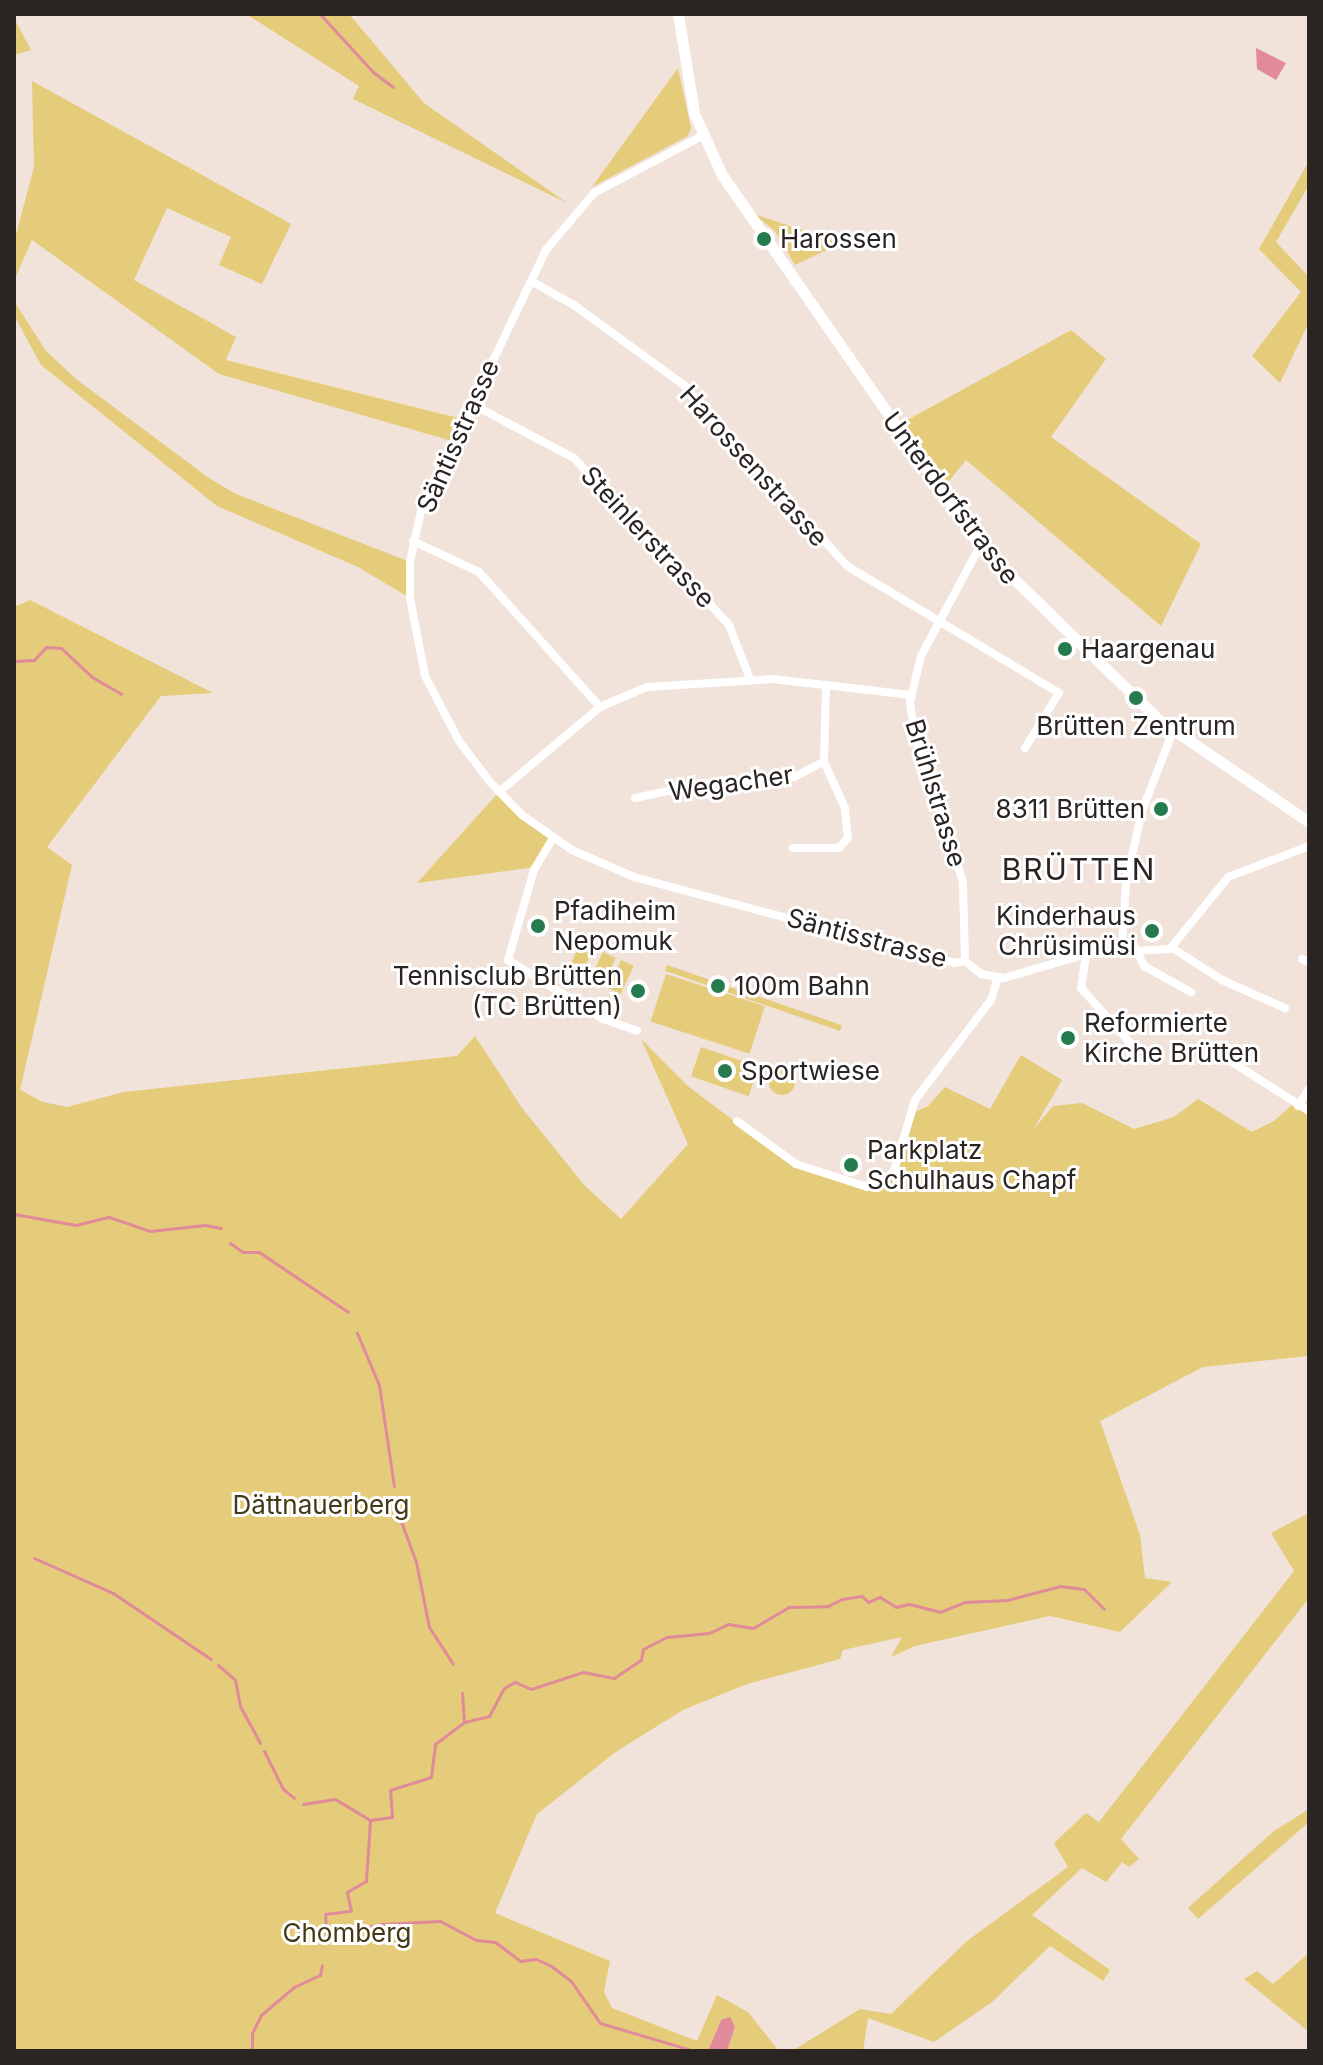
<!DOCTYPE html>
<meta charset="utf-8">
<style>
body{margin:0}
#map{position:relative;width:1323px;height:2065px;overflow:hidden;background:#f1e2da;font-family:Inter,sans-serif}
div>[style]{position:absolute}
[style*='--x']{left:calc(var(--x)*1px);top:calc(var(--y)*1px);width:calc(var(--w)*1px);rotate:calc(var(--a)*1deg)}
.green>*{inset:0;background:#e5cc7a;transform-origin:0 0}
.round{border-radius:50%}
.water>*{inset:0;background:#e18a99}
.stream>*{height:3px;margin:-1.5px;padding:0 1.5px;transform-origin:1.5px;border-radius:1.5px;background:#e18a99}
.street>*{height:8px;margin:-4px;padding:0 4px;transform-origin:4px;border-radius:4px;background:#fff}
.secondary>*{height:11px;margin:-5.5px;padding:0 5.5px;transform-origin:5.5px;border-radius:5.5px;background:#fff}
.dots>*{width:22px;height:22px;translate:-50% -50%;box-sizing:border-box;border:4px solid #fff;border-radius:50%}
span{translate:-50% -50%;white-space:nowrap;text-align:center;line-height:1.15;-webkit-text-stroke:6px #fff;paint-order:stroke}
.poi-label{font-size:26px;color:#2a2522}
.left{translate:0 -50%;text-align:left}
.right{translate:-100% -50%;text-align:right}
.street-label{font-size:26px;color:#2a2522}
.park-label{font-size:26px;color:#433914}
.quarter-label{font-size:30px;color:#2a2522;letter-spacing:2px}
.frame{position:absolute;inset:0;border:16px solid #2a2522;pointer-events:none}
</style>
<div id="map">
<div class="green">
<i style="clip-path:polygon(246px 14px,349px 14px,424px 103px,567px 203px,353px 99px,359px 86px)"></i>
<i style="clip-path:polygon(14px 18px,31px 50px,14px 55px)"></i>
<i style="clip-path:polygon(678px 68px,691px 128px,688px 136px,592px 187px)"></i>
<i style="clip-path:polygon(32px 81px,291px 224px,262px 284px,219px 265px,231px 237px,167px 208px,134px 280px,236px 337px,226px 360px,462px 419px,452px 441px,219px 374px,32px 240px,14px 281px,14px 242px,34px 167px)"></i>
<i style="clip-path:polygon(1309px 161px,1309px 185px,1276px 242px,1309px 277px,1309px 322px,1280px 383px,1252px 356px,1301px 292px,1259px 249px)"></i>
<i style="clip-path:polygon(754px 214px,841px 243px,795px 265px,775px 231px)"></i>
<i style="clip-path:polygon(14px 301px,46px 351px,76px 379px,209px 478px,236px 494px,410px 562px,410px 598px,358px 567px,217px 506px,41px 365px,14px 315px)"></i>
<i style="clip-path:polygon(1071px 330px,1106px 359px,1051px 437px,1201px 544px,1161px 626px,966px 460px,945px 486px,900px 424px)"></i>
<i style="clip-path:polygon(30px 600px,213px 693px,161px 696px,47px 847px,72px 865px,20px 1090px,43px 1102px,67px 1107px,124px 1092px,457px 1056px,475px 1036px,522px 1108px,585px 1186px,621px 1219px,688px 1144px,641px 1039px,689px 1087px,778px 1154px,867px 1187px,888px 1180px,913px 1113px,928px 1106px,945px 1087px,990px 1109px,1021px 1055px,1062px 1080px,1033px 1130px,1053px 1106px,1082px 1103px,1134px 1129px,1174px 1117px,1198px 1099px,1252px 1132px,1274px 1121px,1293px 1104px,1309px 1111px,1309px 1356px,1203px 1367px,1100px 1421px,1140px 1535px,1145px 1578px,1172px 1582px,1120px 1632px,1050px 1616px,915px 1646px,891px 1657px,902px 1637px,843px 1650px,840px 1659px,747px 1684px,683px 1710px,617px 1751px,537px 1814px,495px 1913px,610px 1961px,604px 1992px,612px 2008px,697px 2041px,717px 1995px,748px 2012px,779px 2051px,727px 2051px,735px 2027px,721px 2020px,708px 2051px,14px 2051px,14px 607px)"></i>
<i style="clip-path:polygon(499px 792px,553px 838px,535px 867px,417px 883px)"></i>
<i style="left:581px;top:942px;width:14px;height:30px;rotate:25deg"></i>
<i style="left:603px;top:952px;width:14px;height:31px;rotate:25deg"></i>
<i style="left:621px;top:960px;width:14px;height:31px;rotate:25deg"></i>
<i style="left:667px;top:965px;width:185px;height:6px;rotate:19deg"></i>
<i style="left:666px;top:974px;width:104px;height:50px;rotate:18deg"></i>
<i style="left:701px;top:1047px;width:61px;height:31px;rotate:19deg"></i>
<i class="round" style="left:769px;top:1069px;width:26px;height:26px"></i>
<i style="clip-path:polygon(1309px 1513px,1309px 1598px,1121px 1839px,1139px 1859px,1129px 1867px,1122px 1862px,1106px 1882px,1082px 1868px,1032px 1915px,1110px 1970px,1103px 1981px,1050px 1946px,992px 2002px,934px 2042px,868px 2018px,863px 2051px,792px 2051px,860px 2009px,891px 2014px,967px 1941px,1068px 1867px,1054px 1843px,1086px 1813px,1099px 1822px,1294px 1571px,1271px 1533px)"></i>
<i style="clip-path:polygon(1309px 1809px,1309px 1822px,1198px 1919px,1188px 1908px,1274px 1831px)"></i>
<i style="clip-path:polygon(1309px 1953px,1309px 2032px,1244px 1979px,1257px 1971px,1273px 1984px)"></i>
</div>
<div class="water">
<i style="clip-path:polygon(1256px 48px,1286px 63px,1276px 80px,1257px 69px)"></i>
<i style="clip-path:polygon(730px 2017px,735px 2027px,727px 2051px,708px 2051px,721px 2020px)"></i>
</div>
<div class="stream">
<i style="--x:320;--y:14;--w:79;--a:47.6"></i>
<i style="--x:373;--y:72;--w:25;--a:37"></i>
<i style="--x:14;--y:661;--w:20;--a:-3"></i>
<i style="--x:34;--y:660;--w:18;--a:-47"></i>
<i style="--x:46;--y:647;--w:15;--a:4"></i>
<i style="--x:61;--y:648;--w:42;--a:43.1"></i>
<i style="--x:92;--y:677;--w:34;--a:30"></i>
<i style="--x:14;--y:1214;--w:63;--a:10.1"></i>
<i style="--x:76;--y:1225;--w:34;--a:-14"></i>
<i style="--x:109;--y:1217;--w:43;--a:18.9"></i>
<i style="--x:150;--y:1231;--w:55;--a:-6.2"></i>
<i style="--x:205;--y:1225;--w:16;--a:11"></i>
<i style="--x:230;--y:1243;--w:16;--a:35"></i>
<i style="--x:243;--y:1252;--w:16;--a:0"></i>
<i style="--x:259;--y:1252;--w:107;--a:34"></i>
<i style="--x:357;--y:1333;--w:56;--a:67.1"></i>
<i style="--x:379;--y:1385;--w:102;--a:81.6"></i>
<i style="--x:395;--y:1505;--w:61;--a:69.8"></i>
<i style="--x:416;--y:1562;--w:66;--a:78.7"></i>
<i style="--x:429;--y:1627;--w:44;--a:57"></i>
<i style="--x:34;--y:1558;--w:86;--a:23.9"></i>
<i style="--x:113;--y:1593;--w:118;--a:34"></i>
<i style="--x:218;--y:1665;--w:23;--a:41"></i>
<i style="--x:235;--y:1680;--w:26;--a:79"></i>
<i style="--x:240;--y:1706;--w:42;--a:61.6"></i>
<i style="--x:462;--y:1693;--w:28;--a:86"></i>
<i style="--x:264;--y:1751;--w:42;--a:63.4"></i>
<i style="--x:283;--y:1789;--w:14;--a:39"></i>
<i style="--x:303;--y:1804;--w:32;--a:-9"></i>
<i style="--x:335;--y:1799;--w:41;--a:31"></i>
<i style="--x:327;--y:1936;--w:55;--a:-12.5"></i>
<i style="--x:381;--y:1924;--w:59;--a:-2.9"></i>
<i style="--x:440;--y:1921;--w:41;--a:27.8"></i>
<i style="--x:476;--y:1940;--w:19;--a:6"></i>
<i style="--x:495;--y:1942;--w:31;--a:37"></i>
<i style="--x:520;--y:1961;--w:16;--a:-7"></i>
<i style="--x:536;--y:1959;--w:17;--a:25"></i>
<i style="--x:551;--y:1966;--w:25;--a:37"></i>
<i style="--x:571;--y:1981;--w:51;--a:55.4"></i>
<i style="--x:600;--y:2023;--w:92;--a:16.5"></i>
<i style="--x:326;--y:1937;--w:23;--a:-92"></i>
<i style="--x:325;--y:1914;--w:26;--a:-7"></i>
<i style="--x:351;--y:1911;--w:19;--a:-102"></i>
<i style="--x:347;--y:1892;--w:22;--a:-30"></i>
<i style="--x:366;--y:1881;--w:61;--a:-86.2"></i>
<i style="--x:370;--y:1820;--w:22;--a:-8"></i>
<i style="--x:392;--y:1817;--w:27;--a:-94"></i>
<i style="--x:390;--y:1790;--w:43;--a:-17.6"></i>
<i style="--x:431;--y:1777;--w:33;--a:-83"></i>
<i style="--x:435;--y:1744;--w:36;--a:-37"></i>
<i style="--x:464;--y:1722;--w:26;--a:-13"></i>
<i style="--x:489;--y:1716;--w:32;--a:-62"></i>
<i style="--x:504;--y:1688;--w:13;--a:-29"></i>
<i style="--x:515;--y:1682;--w:17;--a:24"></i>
<i style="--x:531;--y:1689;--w:55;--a:-18.1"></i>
<i style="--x:583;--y:1672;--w:32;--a:11"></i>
<i style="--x:614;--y:1678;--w:32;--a:-34"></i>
<i style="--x:641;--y:1660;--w:11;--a:-80"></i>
<i style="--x:643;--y:1649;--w:27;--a:-27"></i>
<i style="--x:667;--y:1637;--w:42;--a:-5.4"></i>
<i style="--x:709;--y:1633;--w:21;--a:-25"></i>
<i style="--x:728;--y:1624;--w:25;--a:9"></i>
<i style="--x:753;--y:1628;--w:42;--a:-30.3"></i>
<i style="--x:789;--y:1607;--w:39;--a:-1"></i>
<i style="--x:828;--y:1606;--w:16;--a:-27"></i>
<i style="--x:842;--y:1599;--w:20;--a:-9"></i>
<i style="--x:862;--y:1596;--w:8;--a:45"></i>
<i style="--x:868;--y:1602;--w:13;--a:-23"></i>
<i style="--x:880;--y:1597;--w:19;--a:32"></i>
<i style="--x:896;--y:1607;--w:13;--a:-13"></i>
<i style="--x:909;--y:1604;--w:32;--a:14"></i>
<i style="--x:940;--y:1612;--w:27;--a:-22"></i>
<i style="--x:965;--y:1602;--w:42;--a:-2.7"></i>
<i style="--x:1007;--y:1600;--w:55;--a:-14.8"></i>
<i style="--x:1060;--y:1586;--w:24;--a:7"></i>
<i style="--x:1084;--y:1589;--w:28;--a:45"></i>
<i style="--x:252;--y:2051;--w:18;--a:-90"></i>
<i style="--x:252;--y:2033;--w:20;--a:-63"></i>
<i style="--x:261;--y:2015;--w:43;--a:-40.3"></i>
<i style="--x:294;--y:1987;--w:29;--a:-25"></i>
<i style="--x:320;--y:1975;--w:10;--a:-79"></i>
</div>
<div class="street">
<i style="--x:702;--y:136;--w:122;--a:152.2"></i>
<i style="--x:594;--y:193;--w:75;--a:130.1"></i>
<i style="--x:546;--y:250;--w:289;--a:115.6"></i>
<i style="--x:421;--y:511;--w:52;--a:102.2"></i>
<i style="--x:410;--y:562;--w:36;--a:90"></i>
<i style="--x:410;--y:598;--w:79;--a:79.1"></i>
<i style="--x:425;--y:676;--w:73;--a:62.4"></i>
<i style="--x:459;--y:741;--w:51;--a:52.9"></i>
<i style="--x:490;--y:782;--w:46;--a:45.9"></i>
<i style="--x:522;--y:815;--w:61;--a:35"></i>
<i style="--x:572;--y:850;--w:68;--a:23.5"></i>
<i style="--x:634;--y:877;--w:331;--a:15"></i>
<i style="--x:954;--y:963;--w:11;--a:-10"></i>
<i style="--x:531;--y:281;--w:49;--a:29.2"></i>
<i style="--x:574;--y:305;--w:137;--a:36.1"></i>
<i style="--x:685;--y:386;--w:242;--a:48"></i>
<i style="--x:847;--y:566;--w:247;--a:30.9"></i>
<i style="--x:1059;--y:693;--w:65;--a:121.7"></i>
<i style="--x:470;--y:403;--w:118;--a:27.9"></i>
<i style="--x:574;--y:458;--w:228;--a:47.1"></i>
<i style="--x:729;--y:625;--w:58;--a:68.7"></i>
<i style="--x:413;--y:541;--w:73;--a:25.2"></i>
<i style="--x:479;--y:572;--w:181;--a:48.1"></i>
<i style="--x:499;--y:792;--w:132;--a:-40.1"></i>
<i style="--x:600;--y:707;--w:51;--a:-23.1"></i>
<i style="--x:647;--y:687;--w:126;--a:-3.6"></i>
<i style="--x:773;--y:679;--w:139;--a:6.6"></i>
<i style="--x:635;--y:798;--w:66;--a:-12.2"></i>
<i style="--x:700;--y:784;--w:94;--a:-4.3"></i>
<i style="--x:794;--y:777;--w:34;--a:-27"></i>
<i style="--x:553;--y:838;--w:37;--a:121"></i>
<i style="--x:534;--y:870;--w:94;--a:106.1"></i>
<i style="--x:508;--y:960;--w:112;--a:31.8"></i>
<i style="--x:603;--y:1019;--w:36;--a:19"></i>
<i style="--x:793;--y:848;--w:46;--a:0"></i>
<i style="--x:839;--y:848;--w:13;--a:-48"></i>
<i style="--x:848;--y:838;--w:30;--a:-96"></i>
<i style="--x:845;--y:808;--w:51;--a:-114.5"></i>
<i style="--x:824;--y:762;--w:75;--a:-88.5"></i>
<i style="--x:1171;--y:947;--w:61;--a:32.9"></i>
<i style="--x:1222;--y:980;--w:69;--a:24"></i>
<i style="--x:1122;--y:949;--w:67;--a:-86.6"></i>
<i style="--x:1126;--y:882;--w:73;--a:-77.3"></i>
<i style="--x:1142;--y:811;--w:86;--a:-68.8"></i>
<i style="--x:1136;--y:949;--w:19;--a:65"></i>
<i style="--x:1144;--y:966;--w:54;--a:29"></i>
<i style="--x:1086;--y:954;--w:34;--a:98"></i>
<i style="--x:1081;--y:988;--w:79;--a:48.1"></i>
<i style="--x:1302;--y:959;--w:8;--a:23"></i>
<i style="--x:965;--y:961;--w:79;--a:-91.5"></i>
<i style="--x:963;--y:882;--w:152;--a:-108.4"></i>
<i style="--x:915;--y:738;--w:36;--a:-98"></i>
<i style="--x:910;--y:702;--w:47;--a:-76.6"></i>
<i style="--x:921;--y:656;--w:125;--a:-61.8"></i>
<i style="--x:965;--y:961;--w:21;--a:39"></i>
<i style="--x:981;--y:974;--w:23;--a:10"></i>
<i style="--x:1004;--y:978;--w:85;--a:-16.3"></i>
<i style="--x:1086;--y:954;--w:84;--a:-3.4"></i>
<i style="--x:1170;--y:949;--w:92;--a:-51.1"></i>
<i style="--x:1228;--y:877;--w:87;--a:-20.9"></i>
<i style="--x:1210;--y:1048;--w:117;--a:32.5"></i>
<i style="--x:1298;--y:1106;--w:20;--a:-57"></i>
<i style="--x:737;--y:1121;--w:73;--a:36.1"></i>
<i style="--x:796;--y:1164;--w:75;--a:17.9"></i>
<i style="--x:867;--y:1187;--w:11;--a:-5"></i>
<i style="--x:878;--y:1186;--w:22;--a:-43"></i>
<i style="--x:894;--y:1171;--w:74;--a:-73.5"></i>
<i style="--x:915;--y:1100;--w:126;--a:-52.8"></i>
<i style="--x:991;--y:1000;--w:24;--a:-73"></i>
</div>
<div class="secondary">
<i style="--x:678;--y:14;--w:100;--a:80.8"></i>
<i style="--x:694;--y:113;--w:68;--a:65.7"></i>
<i style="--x:722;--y:175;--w:452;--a:55.2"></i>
<i style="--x:980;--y:546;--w:250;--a:44.2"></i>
<i style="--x:1159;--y:720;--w:181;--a:34.2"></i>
</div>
<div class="dots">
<i style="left:764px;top:239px;background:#267b4e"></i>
<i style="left:1065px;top:649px;background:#267b4e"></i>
<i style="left:1136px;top:698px;background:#267b4e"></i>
<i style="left:1161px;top:809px;background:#267b4e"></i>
<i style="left:538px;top:926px;background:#267b4e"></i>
<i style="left:1152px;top:931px;background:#267b4e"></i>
<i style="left:718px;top:986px;background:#267b4e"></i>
<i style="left:638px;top:991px;background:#267b4e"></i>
<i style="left:1068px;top:1038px;background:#267b4e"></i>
<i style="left:725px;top:1071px;background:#267b4e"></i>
<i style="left:851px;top:1165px;background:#267b4e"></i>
</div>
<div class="poi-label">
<span class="left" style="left:780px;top:239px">Harossen</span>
<span class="left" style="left:1081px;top:649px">Haargenau</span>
<span style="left:1136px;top:726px">Brütten Zentrum</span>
<span class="right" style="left:1145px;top:809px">8311 Brütten</span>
<span class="left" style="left:554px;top:926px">Pfadiheim<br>Nepomuk</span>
<span class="right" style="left:1136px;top:931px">Kinderhaus<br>Chrüsimüsi</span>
<span class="right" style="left:622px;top:991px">Tennisclub Brütten<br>(TC Brütten)</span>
<span class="left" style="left:734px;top:986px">100m Bahn</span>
<span class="left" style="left:1084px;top:1038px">Reformierte<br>Kirche Brütten</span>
<span class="left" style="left:741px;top:1071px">Sportwiese</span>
<span class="left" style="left:867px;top:1165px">Parkplatz<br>Schulhaus Chapf</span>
</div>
<div class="street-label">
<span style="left:458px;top:436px;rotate:-66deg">Säntisstrasse</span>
<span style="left:754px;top:466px;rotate:48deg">Harossenstrasse</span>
<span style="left:951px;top:498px;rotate:53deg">Unterdorfstrasse</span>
<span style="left:648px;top:537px;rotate:47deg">Steinlerstrasse</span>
<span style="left:731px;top:783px;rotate:-8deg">Wegacher</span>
<span style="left:936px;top:793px;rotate:73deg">Brühlstrasse</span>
<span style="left:867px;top:938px;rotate:15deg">Säntisstrasse</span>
</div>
<div class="park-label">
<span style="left:321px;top:1505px">Dättnauerberg</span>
<span style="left:347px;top:1933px">Chomberg</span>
</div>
<div class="quarter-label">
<span style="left:1079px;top:869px">BRÜTTEN</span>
</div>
<div class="frame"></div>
</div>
